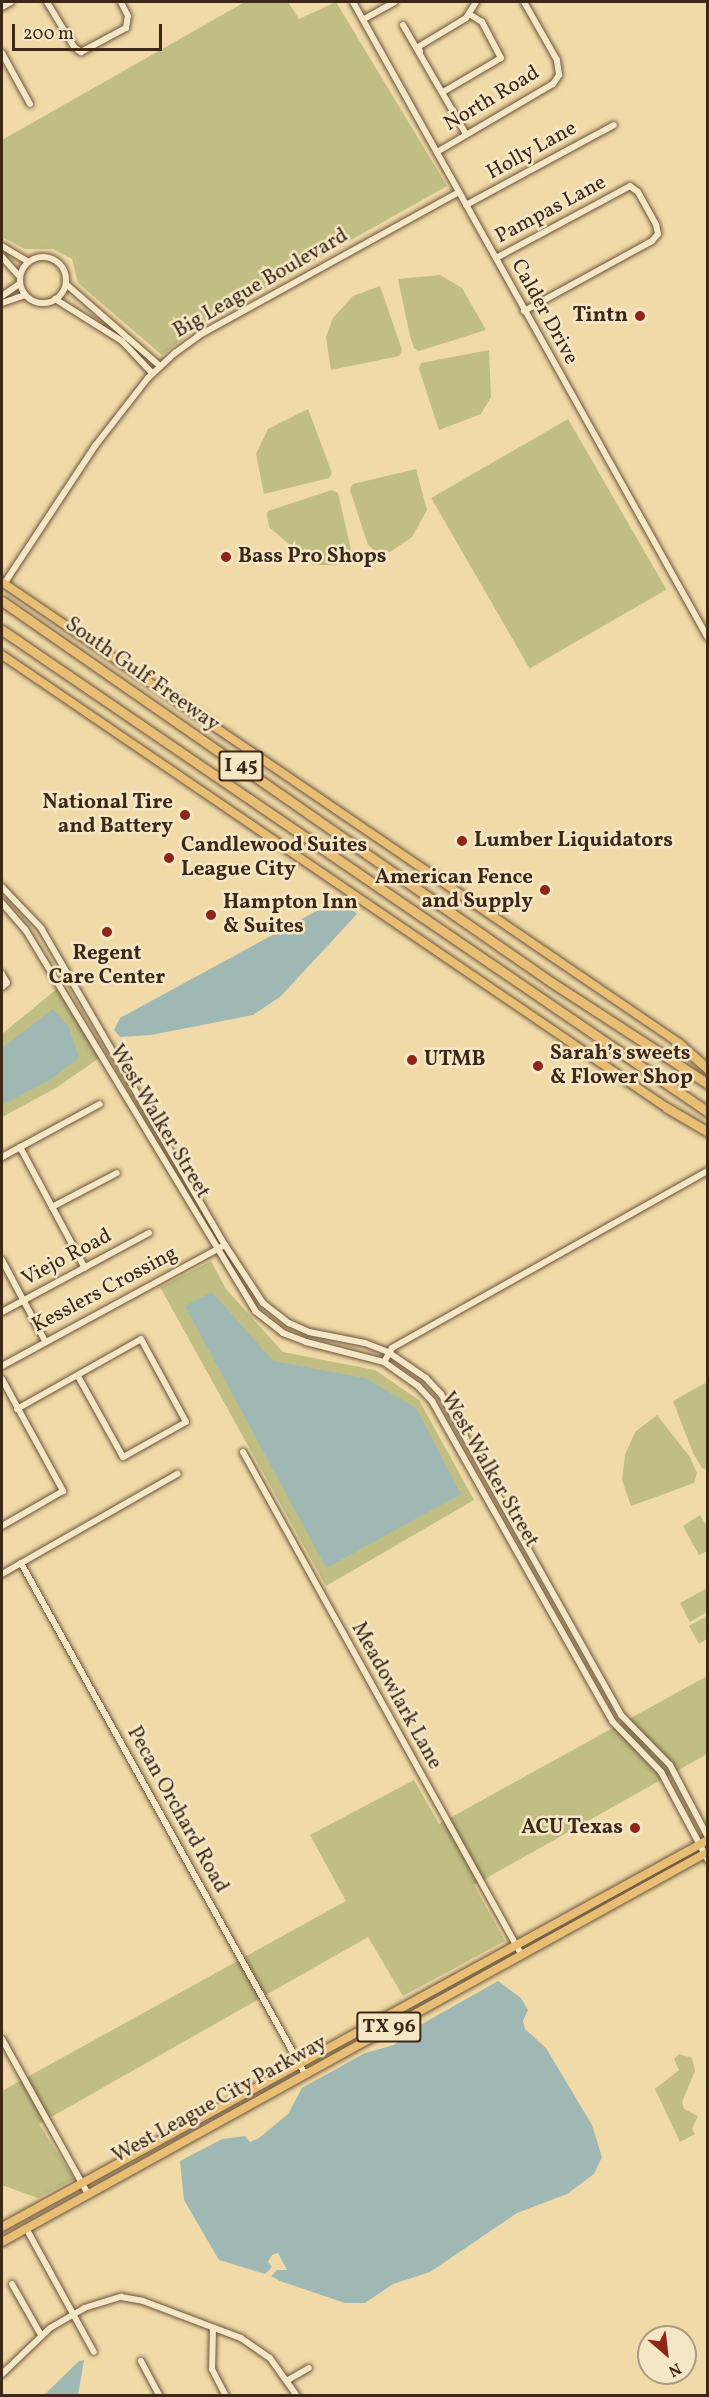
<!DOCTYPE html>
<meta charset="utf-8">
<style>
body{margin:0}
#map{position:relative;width:709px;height:2397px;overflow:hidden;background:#f0daa7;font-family:Vollkorn,serif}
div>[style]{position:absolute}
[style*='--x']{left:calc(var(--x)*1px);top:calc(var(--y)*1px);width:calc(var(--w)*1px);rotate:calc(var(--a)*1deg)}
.green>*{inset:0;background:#c0be83;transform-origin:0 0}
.water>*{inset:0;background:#a0b8b3}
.roads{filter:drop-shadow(0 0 2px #6a543c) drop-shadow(0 0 2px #6a543c)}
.minor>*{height:6px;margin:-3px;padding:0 3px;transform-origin:3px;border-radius:3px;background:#f5e7c6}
.minor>.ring{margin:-3px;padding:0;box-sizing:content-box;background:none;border:6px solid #f5e7c6;border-radius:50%}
.major>*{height:8px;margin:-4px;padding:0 4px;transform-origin:4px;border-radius:4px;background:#e8bd74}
.highway>*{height:9px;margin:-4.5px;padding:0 4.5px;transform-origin:4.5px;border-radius:4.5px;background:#e8bd74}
.dots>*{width:16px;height:16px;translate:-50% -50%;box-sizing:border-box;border:3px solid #f5e7c6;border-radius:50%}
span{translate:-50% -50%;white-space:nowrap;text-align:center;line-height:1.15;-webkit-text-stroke:5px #f5e7c6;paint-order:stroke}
.shield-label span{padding:2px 4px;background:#f5e7c6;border:2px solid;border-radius:4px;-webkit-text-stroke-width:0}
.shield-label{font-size:20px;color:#3d2818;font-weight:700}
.street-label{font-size:21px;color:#3d2818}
.poi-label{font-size:21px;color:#3d2818;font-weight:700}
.right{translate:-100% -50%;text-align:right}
.left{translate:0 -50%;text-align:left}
.frame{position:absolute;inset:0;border:3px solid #3d2818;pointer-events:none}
.north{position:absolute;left:637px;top:2325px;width:60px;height:60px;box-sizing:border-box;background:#f5e7c6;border:2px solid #ab9b80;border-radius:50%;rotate:152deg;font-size:16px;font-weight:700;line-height:24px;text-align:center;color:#3d2818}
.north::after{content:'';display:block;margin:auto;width:21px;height:27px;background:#8f2418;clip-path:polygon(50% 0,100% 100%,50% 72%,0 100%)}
.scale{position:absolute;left:12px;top:24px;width:150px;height:27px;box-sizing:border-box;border:3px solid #3d2818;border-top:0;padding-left:8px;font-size:18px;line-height:21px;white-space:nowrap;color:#3d2818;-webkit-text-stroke:4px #f5e7c6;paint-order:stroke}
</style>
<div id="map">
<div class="green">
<i style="clip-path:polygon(245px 2px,288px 2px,299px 19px,336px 2px,447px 186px,200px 325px,162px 355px,78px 283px,72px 259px,53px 249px,25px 249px,2px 237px,2px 140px)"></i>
<i style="clip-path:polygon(440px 275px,462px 288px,486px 330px,419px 351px,414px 348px,410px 336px,398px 279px)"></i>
<i style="clip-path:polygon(380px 286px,402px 350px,399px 356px,331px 370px,326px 337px,333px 318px,353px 296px)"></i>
<i style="clip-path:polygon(489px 350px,491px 397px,481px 414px,439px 430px,419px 369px,421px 363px)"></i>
<i style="clip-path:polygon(308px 409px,332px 473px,329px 478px,264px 494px,256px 454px,268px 429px)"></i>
<i style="left:568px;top:419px;width:197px;height:158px;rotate:60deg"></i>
<i style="clip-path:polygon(416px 469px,427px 510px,412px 537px,390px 552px,374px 550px,368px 545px,350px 490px,353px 484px)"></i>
<i style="clip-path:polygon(332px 490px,338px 493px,352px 554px,338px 565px,313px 565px,269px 527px,267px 515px,268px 511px)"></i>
<i style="clip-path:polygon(58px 988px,99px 1058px,56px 1088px,2px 1117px,2px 1034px)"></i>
<i style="clip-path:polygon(211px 1261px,226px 1289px,283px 1352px,375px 1370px,419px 1400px,474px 1500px,326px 1586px,160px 1287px)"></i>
<i style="clip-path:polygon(707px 1382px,707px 1470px,702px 1468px,693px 1453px,673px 1401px)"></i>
<i style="clip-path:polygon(657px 1415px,690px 1457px,697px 1473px,694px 1483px,631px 1506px,622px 1480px,625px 1455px,635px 1432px)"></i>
<i style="clip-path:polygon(700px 1515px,707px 1527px,708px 1551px,699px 1555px,683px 1526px)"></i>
<i style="clip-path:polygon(707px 1588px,707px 1612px,690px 1622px,680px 1603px)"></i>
<i style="clip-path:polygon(707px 1616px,707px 1639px,699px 1644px,689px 1626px)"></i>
<i style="clip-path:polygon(707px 1676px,707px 1754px,474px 1885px,505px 1941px,403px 1996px,368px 1937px,39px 2124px,74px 2179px,38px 2198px,2px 2185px,2px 2091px,346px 1901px,310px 1835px,414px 1780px,439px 1824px)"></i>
<i style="clip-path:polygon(679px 2054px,692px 2058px,695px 2071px,682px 2102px,684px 2109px,698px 2116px,692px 2129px,695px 2134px,680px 2142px,655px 2089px,679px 2070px,674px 2059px)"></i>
</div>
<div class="water">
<i style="clip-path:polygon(331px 903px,346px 905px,357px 914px,280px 997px,253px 1015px,151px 1035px,120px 1037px,114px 1030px,120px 1018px)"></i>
<i style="clip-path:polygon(53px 1009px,68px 1025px,79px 1058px,48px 1081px,2px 1105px,2px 1048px)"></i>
<i style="clip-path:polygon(212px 1292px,273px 1361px,365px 1378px,416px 1408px,461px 1494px,326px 1568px,185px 1306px)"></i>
<i style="clip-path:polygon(498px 1981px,521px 1998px,528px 2010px,523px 2021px,525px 2029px,546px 2048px,592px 2125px,602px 2157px,594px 2174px,567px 2194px,517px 2213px,430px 2272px,393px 2284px,365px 2303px,345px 2303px,280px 2281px,271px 2276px,277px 2270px,287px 2270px,278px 2253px,272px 2255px,268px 2262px,272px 2267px,265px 2274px,219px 2260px,184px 2200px,180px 2161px,222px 2139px,245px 2136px,250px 2142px,259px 2138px,288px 2114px,302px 2088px,365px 2053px,394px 2045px,415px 2028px)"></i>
<i style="clip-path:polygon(84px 2360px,78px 2395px,44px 2395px,79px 2361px)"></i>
</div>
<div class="roads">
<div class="minor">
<i style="--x:47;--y:2;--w:52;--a:59"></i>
<i style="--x:74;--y:47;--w:9;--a:36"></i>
<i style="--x:81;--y:52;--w:51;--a:-28.1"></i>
<i style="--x:126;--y:28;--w:12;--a:-81"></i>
<i style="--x:128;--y:16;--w:16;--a:-117"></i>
<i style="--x:353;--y:2;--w:728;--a:60.83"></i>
<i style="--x:2;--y:7;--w:10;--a:-29"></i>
<i style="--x:364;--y:19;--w:35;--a:-29"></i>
<i style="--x:403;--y:25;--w:126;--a:60"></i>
<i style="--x:420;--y:51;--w:4;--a:-117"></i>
<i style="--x:418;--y:47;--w:56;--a:-31.1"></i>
<i style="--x:466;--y:18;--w:19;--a:-58"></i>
<i style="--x:2;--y:53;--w:58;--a:61.2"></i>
<i style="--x:443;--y:92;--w:67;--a:-30.4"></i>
<i style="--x:501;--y:58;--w:41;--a:-117.8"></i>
<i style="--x:482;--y:22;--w:15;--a:-148"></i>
<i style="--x:437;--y:152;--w:134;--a:-30.4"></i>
<i style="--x:553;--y:84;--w:11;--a:-56"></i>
<i style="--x:559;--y:75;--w:15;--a:-98"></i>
<i style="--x:557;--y:60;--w:67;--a:-119.6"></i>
<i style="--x:466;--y:205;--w:168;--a:-28.4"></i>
<i style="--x:2;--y:246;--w:31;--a:31"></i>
<i class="ring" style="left:20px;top:257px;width:40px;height:40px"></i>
<i style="--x:2;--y:257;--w:25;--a:48"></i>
<i style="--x:496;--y:258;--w:152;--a:-28.2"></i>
<i style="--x:630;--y:186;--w:10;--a:37"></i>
<i style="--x:638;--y:192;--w:38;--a:61"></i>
<i style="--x:656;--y:225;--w:9;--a:77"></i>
<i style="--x:658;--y:234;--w:9;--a:131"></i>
<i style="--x:652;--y:241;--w:146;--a:151.3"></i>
<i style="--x:66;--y:284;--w:125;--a:41.1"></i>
<i style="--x:2;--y:296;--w:21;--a:-35"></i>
<i style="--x:55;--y:299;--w:79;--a:32.1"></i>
<i style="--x:122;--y:341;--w:44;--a:46.8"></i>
<i style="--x:2;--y:303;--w:24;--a:-19"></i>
<i style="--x:4;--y:584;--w:165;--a:-56.6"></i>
<i style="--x:95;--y:446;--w:86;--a:-52.1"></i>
<i style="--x:148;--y:378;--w:37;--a:-43"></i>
<i style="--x:175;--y:353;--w:29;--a:-36"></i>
<i style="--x:198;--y:336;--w:298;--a:-28.9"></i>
<i style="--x:2;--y:887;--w:57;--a:46.4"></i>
<i style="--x:41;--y:928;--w:367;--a:59.9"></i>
<i style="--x:225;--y:1245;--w:69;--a:56.8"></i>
<i style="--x:263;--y:1303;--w:33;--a:38"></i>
<i style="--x:289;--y:1323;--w:22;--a:24"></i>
<i style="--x:309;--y:1332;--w:57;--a:11.1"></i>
<i style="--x:365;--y:1343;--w:25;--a:21"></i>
<i style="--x:388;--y:1352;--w:46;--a:34.4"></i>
<i style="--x:426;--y:1378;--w:22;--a:47"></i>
<i style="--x:441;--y:1394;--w:368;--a:60.7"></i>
<i style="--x:621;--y:1715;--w:70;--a:45.6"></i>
<i style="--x:670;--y:1765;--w:81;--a:62.2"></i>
<i style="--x:2;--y:903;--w:35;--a:49"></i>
<i style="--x:25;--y:929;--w:446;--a:58.9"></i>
<i style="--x:255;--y:1311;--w:36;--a:38"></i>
<i style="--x:283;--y:1333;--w:25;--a:21"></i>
<i style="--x:306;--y:1342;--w:81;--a:14.4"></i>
<i style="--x:384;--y:1362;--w:42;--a:35.2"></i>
<i style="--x:418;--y:1386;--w:21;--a:47"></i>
<i style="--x:432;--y:1401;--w:367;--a:60.6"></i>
<i style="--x:612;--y:1721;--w:71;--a:46.1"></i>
<i style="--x:661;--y:1772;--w:100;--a:61.9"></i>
<i style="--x:2;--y:974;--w:10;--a:61"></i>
<i style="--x:7;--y:983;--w:6;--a:141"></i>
<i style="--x:20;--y:1147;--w:137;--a:61.8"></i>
<i style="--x:2;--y:1157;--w:111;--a:-28.4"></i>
<i style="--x:52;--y:1207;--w:73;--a:-27.6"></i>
<i style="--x:2;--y:1260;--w:89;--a:62"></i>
<i style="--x:2;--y:1312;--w:167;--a:-28.3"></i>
<i style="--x:384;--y:1362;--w:16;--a:-60"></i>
<i style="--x:392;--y:1348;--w:362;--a:-29.3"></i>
<i style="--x:2;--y:1366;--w:254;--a:-28.5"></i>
<i style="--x:2;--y:1379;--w:128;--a:61.4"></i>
<i style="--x:63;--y:1491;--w:70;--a:150.2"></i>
<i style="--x:17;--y:1409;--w:142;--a:-29.4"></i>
<i style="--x:141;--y:1339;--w:94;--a:61.5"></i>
<i style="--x:186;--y:1422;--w:72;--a:150.9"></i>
<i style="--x:123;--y:1457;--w:93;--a:-119.1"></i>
<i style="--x:243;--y:1452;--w:574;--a:61.02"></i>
<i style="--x:21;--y:1563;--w:585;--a:60.94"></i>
<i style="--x:2;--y:1574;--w:202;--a:-29.7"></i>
<i style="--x:2;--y:2039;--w:177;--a:61"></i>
<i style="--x:26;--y:2228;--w:141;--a:61.3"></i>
<i style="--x:12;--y:2284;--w:59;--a:60.4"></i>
<i style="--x:213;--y:2329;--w:40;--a:91.4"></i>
<i style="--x:212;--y:2369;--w:30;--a:63"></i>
<i style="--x:141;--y:2361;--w:40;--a:62"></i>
<i style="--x:2;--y:2374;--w:66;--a:-43.8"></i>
<i style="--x:50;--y:2328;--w:39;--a:-30"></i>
<i style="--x:84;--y:2308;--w:39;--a:-17"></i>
<i style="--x:121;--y:2297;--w:22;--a:10"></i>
<i style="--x:143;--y:2301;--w:105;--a:20.7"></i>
<i style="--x:241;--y:2338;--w:35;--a:35"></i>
<i style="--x:270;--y:2358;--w:47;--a:54.6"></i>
<i style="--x:288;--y:2380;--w:24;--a:-30"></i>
</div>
<div class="major">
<i style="--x:2;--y:582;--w:823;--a:34.25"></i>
<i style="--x:2;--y:655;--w:808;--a:34.26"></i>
<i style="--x:2;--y:2227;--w:805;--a:-28.73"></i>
<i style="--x:2;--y:2242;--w:807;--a:-28.92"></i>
</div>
<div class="highway">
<i style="--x:2;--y:601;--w:668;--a:34.76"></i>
<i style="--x:551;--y:982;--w:187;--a:33"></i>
<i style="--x:2;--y:630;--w:855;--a:34.32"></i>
<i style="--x:677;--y:1042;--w:41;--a:41.1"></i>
<i style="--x:667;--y:1108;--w:48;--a:30.3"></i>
</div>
</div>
<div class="dots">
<i style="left:640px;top:316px;background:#8f2418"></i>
<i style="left:226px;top:557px;background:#8f2418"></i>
<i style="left:185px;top:815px;background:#8f2418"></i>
<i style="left:462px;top:841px;background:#8f2418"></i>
<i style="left:169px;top:858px;background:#8f2418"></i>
<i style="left:545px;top:890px;background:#8f2418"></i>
<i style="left:211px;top:915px;background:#8f2418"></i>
<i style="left:107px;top:932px;background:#8f2418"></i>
<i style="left:412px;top:1060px;background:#8f2418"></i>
<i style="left:538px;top:1066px;background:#8f2418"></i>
<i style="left:635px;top:1828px;background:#8f2418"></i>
</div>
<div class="shield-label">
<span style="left:241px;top:766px">I 45</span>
<span style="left:389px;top:2027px">TX 96</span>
</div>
<div class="street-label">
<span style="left:492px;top:99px;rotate:-31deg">North Road</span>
<span style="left:532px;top:151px;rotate:-29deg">Holly Lane</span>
<span style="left:551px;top:210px;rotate:-28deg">Pampas Lane</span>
<span style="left:261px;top:284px;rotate:-30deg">Big League Boulevard</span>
<span style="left:544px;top:312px;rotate:61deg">Calder Drive</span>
<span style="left:142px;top:675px;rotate:35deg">South Gulf Freeway</span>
<span style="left:159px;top:1122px;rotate:59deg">West Walker Street</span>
<span style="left:67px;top:1258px;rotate:-28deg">Viejo Road</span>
<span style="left:105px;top:1290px;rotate:-28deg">Kesslers Crossing</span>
<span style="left:489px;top:1470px;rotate:60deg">West Walker Street</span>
<span style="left:396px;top:1696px;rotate:61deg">Meadowlark Lane</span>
<span style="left:177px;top:1810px;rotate:61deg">Pecan Orchard Road</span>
<span style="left:220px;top:2100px;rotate:-29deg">West League City Parkway</span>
</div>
<div class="poi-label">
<span class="right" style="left:628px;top:316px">Tintn</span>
<span class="left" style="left:238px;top:557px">Bass Pro Shops</span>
<span class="right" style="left:173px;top:815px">National Tire<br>and Battery</span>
<span class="left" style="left:474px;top:841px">Lumber Liquidators</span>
<span class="left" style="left:181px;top:858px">Candlewood Suites<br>League City</span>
<span class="right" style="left:533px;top:890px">American Fence<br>and Supply</span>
<span class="left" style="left:223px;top:915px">Hampton Inn<br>&amp; Suites</span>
<span style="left:107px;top:966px">Regent<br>Care Center</span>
<span class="left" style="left:550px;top:1066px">Sarah’s sweets<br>&amp; Flower Shop</span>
<span class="left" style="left:424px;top:1060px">UTMB</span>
<span class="right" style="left:623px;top:1828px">ACU Texas</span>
</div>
<div class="frame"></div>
<div class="north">N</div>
<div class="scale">200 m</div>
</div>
